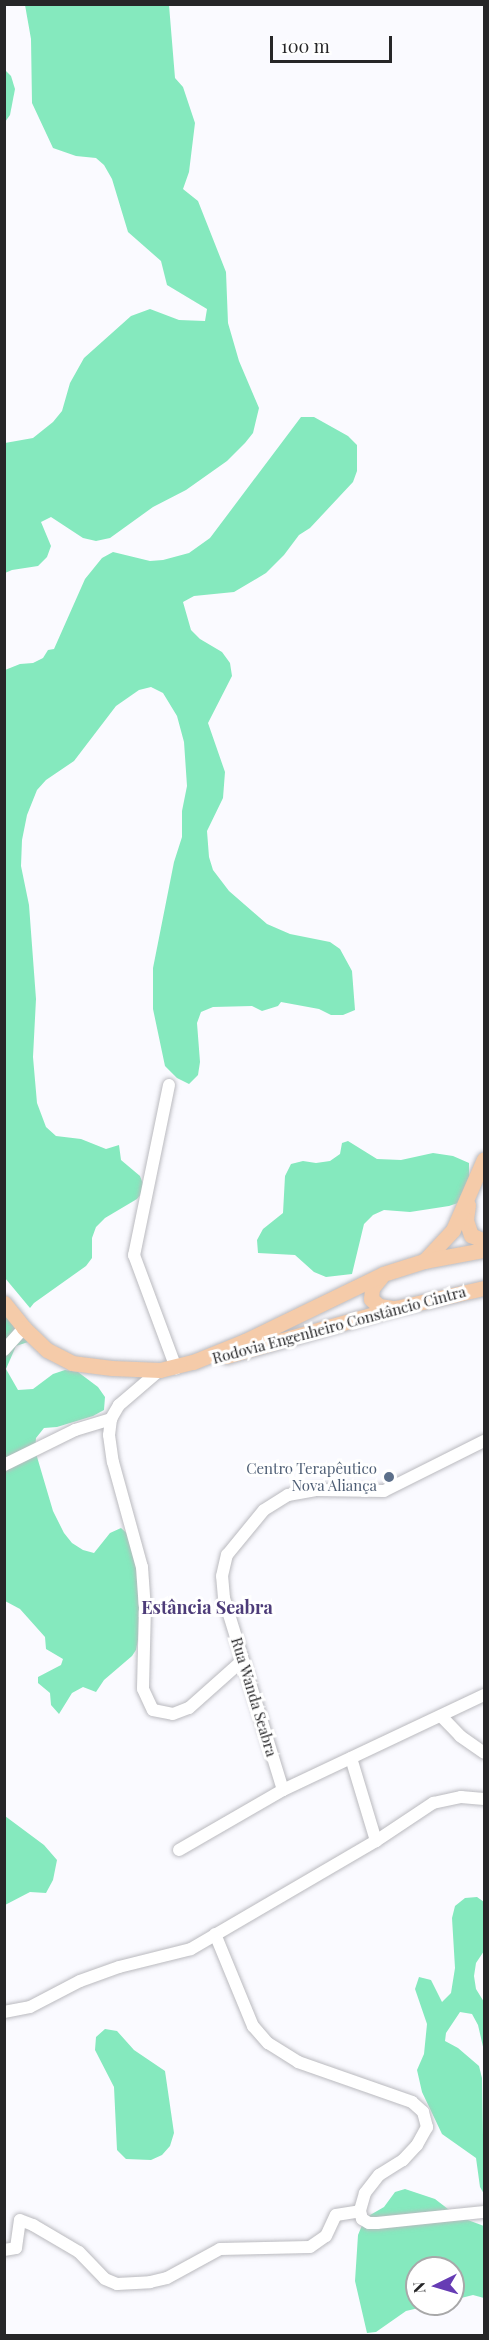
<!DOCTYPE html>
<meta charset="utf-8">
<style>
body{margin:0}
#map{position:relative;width:489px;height:2340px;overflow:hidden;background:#fafaff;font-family:"Playfair Display",serif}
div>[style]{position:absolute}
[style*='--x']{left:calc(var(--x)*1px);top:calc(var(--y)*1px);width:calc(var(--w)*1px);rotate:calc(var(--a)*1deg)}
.green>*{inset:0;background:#85e9be}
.roads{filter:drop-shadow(0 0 2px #bababf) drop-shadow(0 0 2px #bababf)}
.minor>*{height:12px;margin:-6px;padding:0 6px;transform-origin:6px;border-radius:6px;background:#fff}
.major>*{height:15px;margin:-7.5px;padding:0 7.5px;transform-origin:7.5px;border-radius:7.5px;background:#f5cba9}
.dots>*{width:16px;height:16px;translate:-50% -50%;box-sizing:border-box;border:3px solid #fff;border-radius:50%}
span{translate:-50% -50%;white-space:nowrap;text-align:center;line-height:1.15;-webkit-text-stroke:6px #fff;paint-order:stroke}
.street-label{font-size:15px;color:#262628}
.service-label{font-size:15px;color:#4e5e75}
.right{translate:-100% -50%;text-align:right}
.quarter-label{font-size:18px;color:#4d3c79;font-weight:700}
.frame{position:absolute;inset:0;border:6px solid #262628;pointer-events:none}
.north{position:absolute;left:405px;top:2256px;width:60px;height:60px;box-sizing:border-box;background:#fff;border:2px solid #a8a8a9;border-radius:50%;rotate:265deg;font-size:16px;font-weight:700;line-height:24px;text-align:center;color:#262628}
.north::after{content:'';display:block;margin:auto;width:21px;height:27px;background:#663cb4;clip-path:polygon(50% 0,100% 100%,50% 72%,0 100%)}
.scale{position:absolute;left:270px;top:36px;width:122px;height:27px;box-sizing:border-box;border:3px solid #262628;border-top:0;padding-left:8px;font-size:18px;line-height:21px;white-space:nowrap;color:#262628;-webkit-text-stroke:4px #fff;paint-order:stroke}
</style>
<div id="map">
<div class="green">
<i style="clip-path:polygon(25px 5px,169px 5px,175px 78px,183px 87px,195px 123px,189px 172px,183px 189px,198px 201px,226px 272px,228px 323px,239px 361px,259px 408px,253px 433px,245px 443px,227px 461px,186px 490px,153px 507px,110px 538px,96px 541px,83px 538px,51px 517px,41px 522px,51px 546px,47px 557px,38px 566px,12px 570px,5px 573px,5px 443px,33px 438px,53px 422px,62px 411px,70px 383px,84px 358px,131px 316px,150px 309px,179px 320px,205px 321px,207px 309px,167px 285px,161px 261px,128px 232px,112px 179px,104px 165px,96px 158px,76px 156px,53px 148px,32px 103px,31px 39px)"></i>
<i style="clip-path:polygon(5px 70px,11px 76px,15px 89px,10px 115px,5px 122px)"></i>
<i style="clip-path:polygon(301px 417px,314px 417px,348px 436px,357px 445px,357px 471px,353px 482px,310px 528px,299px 535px,284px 555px,266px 573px,234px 592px,194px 596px,183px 602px,191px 630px,200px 639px,222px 652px,230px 663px,232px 676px,208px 723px,225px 772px,223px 798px,207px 831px,209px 857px,213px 870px,229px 891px,267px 924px,290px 934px,330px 942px,340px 949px,352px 971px,355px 1010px,343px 1015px,331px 1015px,319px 1009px,281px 1002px,278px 1006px,262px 1011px,252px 1006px,213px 1007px,201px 1012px,197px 1023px,200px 1062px,198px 1075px,189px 1084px,177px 1078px,165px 1066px,153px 1009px,153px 968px,174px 862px,182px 837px,182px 811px,187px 786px,184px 742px,177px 716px,163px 693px,151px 687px,139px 690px,116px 706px,74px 761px,46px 780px,37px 790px,27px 815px,22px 840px,21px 866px,29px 905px,36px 999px,33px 1057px,37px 1103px,46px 1127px,56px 1136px,81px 1139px,106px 1149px,119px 1145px,121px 1160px,140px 1176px,145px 1189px,137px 1199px,105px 1218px,96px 1227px,92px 1238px,92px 1258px,86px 1266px,34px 1303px,30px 1308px,5px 1278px,5px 670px,20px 664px,33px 663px,43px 658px,48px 650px,54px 649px,85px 579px,102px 558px,113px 552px,150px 561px,163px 560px,189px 553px,210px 538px)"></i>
<i style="clip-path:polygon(348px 1141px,377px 1159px,401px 1160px,433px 1153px,453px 1156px,469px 1163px,469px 1192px,461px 1202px,449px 1206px,410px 1212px,384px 1210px,373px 1215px,364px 1224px,352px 1274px,326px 1277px,314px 1272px,295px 1255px,258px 1253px,257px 1240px,263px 1229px,283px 1213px,285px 1176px,291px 1164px,303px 1161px,316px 1163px,330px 1161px,340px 1154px,342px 1143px)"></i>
<i style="clip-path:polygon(4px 1309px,28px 1342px,16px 1346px,6px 1369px,18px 1390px,33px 1389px,53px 1374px,65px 1370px,78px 1372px,98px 1387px,105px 1397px,104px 1410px,93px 1416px,57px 1427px,44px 1428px,36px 1438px,35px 1450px,53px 1511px,64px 1533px,72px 1543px,83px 1550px,94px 1553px,110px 1533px,121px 1528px,130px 1536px,144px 1608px,136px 1650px,132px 1656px,104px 1680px,96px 1692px,83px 1687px,72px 1693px,59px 1714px,51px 1705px,50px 1693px,38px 1683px,38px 1677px,61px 1665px,63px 1659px,46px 1649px,45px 1637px,20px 1609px,5px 1601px)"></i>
<i style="clip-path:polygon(5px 1816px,44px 1845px,57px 1860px,53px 1880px,46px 1893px,30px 1892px,5px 1905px)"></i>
<i style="clip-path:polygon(477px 1897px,484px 1902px,484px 1951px,476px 1963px,474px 1976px,476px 1989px,484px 2002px,484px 2051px,478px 2025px,472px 2014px,460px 2012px,446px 2033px,445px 2041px,458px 2048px,479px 2066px,482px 2078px,484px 2194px,480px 2187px,476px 2158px,442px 2134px,422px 2092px,417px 2070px,424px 2054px,427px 2024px,415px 1989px,419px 1977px,431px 1980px,442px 2002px,451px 1993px,455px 1968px,452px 1918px,455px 1906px,465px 1898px)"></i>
<i style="clip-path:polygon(105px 2029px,117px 2031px,134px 2050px,165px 2071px,174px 2133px,170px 2146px,162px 2155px,151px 2160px,126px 2159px,117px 2150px,114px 2087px,95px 2050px,96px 2037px)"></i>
<i style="clip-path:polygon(405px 2189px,435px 2199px,457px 2216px,484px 2226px,484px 2298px,473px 2295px,453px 2300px,453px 2268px,417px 2268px,417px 2304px,435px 2304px,406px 2311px,376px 2332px,367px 2333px,355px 2281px,358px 2235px,365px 2218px,384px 2207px,395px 2192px)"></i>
</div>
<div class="roads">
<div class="minor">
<i style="--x:169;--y:1085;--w:174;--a:101.6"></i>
<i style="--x:134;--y:1255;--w:121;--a:69.6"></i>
<i style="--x:4;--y:1350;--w:30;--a:-48"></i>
<i style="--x:160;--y:1370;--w:54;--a:139.5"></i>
<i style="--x:119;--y:1405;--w:16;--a:120"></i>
<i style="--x:111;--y:1419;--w:16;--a:97"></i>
<i style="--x:109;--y:1435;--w:27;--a:82"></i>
<i style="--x:113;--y:1462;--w:109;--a:74.6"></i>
<i style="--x:142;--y:1567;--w:39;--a:86"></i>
<i style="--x:145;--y:1606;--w:83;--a:91.4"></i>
<i style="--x:143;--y:1689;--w:23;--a:65"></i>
<i style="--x:153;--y:1710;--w:20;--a:11"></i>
<i style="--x:173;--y:1714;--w:17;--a:-21"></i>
<i style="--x:189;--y:1708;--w:71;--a:-41.6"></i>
<i style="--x:4;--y:1465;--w:79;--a:-26.2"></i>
<i style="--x:75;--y:1430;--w:38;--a:-17"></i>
<i style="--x:441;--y:1716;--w:28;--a:46"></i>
<i style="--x:460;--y:1736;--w:29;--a:35"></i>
<i style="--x:351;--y:1758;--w:87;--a:73.2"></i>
<i style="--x:283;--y:1790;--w:201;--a:-107.1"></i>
<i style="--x:224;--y:1598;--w:22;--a:-95"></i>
<i style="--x:222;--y:1576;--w:22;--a:-77"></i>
<i style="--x:227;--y:1555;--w:58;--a:-50.6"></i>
<i style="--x:264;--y:1510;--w:28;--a:-32"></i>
<i style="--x:288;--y:1495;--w:27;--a:-10"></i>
<i style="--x:315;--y:1490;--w:69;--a:0.8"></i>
<i style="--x:384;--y:1491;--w:112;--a:-26.6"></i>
<i style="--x:179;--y:1850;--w:120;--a:-30"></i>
<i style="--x:283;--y:1790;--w:222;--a:-25.3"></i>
<i style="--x:215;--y:1934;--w:100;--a:67.6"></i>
<i style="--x:253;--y:2026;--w:23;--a:49"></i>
<i style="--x:268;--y:2043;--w:36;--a:32"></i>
<i style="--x:298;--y:2062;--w:121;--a:19.3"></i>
<i style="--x:412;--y:2102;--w:15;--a:42"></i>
<i style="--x:423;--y:2112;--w:16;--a:75"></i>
<i style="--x:427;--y:2127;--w:21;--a:119"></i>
<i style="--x:417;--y:2145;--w:21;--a:133"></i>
<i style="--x:403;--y:2160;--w:28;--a:148"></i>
<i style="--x:379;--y:2175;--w:23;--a:128"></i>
<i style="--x:365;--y:2193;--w:19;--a:106"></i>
<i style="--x:360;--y:2211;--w:8;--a:76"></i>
<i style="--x:362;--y:2219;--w:8;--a:30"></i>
<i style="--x:369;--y:2223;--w:8;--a:0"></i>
<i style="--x:377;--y:2223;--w:108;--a:-5.9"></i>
<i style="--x:4;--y:2012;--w:26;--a:-11"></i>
<i style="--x:30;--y:2007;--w:56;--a:-27.5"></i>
<i style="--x:80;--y:1981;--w:41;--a:-19.7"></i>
<i style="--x:119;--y:1967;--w:74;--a:-14"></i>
<i style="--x:191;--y:1949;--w:214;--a:-30.3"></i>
<i style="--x:376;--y:1841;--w:69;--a:-33.7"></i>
<i style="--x:433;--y:1803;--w:29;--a:-12"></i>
<i style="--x:461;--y:1797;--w:23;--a:5"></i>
<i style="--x:4;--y:2250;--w:12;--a:-9"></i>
<i style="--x:16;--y:2248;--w:28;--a:-82"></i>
<i style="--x:20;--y:2220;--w:14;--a:21"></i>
<i style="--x:33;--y:2225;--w:53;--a:30.4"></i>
<i style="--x:79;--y:2252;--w:37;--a:46"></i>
<i style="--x:105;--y:2279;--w:13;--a:23"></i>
<i style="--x:117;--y:2284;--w:33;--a:-3"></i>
<i style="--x:150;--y:2282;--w:17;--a:-13"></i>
<i style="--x:167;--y:2278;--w:60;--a:-28.7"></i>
<i style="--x:220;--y:2249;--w:90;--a:-1.3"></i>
<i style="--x:310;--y:2247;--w:19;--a:-35"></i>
<i style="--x:326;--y:2236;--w:23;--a:-65"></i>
<i style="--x:336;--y:2215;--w:24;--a:-9"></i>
</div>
<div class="major">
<i style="--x:468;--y:1205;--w:15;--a:98"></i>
<i style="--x:466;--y:1220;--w:16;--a:72"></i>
<i style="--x:471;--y:1235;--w:14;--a:25"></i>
<i style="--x:424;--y:1261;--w:42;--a:-46.9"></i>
<i style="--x:453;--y:1230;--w:77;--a:-66.4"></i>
<i style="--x:381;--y:1277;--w:14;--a:129"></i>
<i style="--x:372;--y:1288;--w:11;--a:95"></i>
<i style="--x:371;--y:1299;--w:11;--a:41"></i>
<i style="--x:379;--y:1306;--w:15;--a:8"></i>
<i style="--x:4;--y:1303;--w:32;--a:51"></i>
<i style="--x:24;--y:1328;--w:32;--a:44"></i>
<i style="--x:47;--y:1350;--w:28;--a:27"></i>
<i style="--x:72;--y:1363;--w:40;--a:7.1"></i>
<i style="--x:112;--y:1368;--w:48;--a:2.4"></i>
<i style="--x:160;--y:1370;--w:34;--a:-14"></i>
<i style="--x:193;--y:1362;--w:56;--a:-22"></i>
<i style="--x:245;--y:1341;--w:153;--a:-25.9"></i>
<i style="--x:383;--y:1274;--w:43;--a:-17.6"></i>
<i style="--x:424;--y:1261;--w:61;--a:-10.4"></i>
<i style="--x:226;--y:1356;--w:177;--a:-15.8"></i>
<i style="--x:396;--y:1308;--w:90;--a:-12.8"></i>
</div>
</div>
<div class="dots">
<i style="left:389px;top:1477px;background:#5c6f8a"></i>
</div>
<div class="street-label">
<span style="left:339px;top:1325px;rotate:-15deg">Rodovia Engenheiro Constâncio Cintra</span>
<span style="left:254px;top:1697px;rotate:73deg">Rua Wanda Seabra</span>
</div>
<div class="service-label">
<span class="right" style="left:377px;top:1477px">Centro Terapêutico<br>Nova Aliança</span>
</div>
<div class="quarter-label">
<span style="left:207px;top:1607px">Estância Seabra</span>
</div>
<div class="frame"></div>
<div class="north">N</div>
<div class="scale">100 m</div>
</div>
